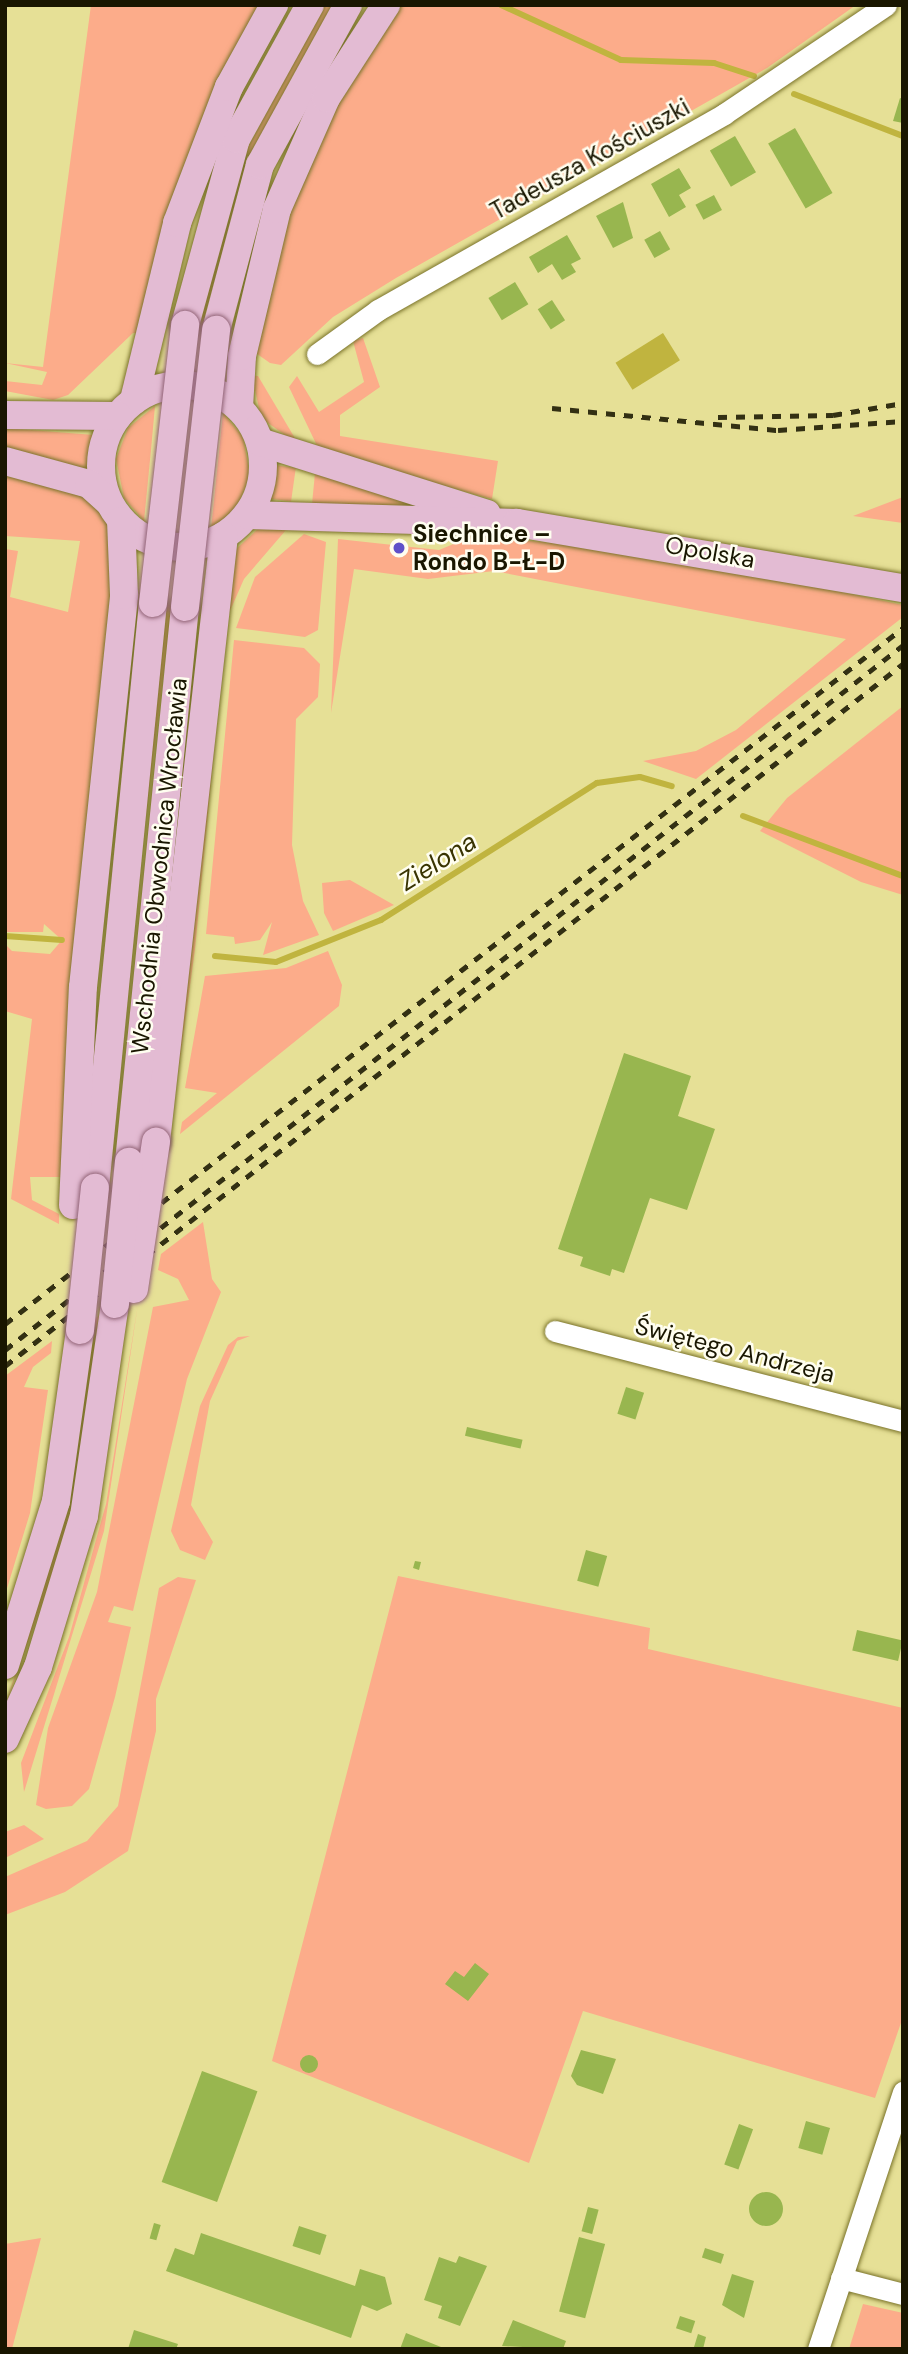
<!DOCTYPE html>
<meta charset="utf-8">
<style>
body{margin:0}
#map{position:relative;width:908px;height:2354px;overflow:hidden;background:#e6e096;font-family:"DM Sans",sans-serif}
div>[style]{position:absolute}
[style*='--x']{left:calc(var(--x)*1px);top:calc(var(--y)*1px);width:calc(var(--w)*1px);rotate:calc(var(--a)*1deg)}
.green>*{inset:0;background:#fcac8a;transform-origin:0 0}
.water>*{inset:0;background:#c0b43f;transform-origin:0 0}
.stream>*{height:6px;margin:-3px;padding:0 3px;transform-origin:3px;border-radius:3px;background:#c0b43f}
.building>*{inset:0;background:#98b64f;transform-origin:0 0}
.round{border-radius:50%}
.roads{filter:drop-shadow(0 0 2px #797229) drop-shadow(0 0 2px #797229)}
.minor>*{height:21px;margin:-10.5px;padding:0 10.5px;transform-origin:10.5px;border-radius:10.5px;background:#fff}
.major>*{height:28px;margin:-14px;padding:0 14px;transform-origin:14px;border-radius:14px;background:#e3bbd3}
.major>.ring{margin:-14px;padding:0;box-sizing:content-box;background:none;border:28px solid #e3bbd3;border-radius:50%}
.rail>*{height:5px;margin-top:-2.5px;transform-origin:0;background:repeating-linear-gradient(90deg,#333013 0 9px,transparent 0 18px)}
.bridges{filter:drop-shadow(0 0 2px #916376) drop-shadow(0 0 2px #916376)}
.major-bridge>*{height:28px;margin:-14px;padding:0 14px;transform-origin:14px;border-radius:14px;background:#e3bbd3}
.dots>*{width:19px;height:19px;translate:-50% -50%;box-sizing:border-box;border:4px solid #fffef0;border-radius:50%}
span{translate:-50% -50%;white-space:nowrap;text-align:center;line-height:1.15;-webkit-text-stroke:5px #fffef0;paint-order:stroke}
.street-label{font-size:24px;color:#191600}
.poi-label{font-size:24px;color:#191600;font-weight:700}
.left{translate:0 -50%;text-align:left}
.water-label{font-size:26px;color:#393402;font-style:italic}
.frame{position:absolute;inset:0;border:7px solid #191600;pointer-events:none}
</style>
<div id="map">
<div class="green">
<i style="clip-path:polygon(91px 5px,261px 5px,141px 333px,133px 333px,68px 395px,53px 400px,5px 391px,5px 381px,42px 385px,47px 372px,5px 363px,43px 367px)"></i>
<i style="clip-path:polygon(324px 5px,333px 5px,258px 143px,231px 218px,206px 328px,196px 327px,247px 149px)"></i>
<i style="clip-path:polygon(395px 5px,856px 5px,767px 68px,396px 278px,333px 317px,281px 365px,270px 363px,253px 351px,276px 242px,313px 147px)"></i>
<i style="clip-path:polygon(363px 338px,380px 387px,340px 415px,340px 436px,498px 461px,492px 499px,320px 452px,289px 387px,297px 376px,319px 412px,364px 382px,353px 341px)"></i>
<i style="clip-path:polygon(252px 376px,258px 376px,299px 445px,261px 418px)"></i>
<i style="clip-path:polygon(155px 406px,151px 450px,144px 521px,124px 498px,116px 459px,128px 428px)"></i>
<i style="clip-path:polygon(223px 413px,243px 437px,250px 475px,237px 508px,211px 529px)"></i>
<i style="clip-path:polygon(5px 428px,94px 435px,87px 470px,5px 447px)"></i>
<i style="left:275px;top:465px;width:21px;height:34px;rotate:8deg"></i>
<i style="clip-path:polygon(5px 472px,89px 496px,108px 525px,114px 565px,63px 1177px,30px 1177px,32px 1200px,59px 1214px,59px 1224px,11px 1199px,32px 1019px,5px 1011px,5px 944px,12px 951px,50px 954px,62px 940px,44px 924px,43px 932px,5px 932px,5px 549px,18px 551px,10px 597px,68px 612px,80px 541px,5px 536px)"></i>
<i style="clip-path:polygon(315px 473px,449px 510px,312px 504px)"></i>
<i style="clip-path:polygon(903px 497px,903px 523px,853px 516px)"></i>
<i style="clip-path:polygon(259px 528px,286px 530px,244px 579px,226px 620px,233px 552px)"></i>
<i style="clip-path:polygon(304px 534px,326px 542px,318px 630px,305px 637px,236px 628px,255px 577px)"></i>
<i style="clip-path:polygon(473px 536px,576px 545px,799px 583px,903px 605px,903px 617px,696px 779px,643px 761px,696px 751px,736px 730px,846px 639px,494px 571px,428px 579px,354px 569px,331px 713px,338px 539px,439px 550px)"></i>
<i style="left:164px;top:604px;width:8px;height:576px;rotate:7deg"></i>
<i style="clip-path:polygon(234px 640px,304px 648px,320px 664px,318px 697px,296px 719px,292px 845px,303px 901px,319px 935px,263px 955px,272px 922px,260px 940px,235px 944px,234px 937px,206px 934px)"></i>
<i style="clip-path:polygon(903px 706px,903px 895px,861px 882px,760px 831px,787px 798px)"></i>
<i style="clip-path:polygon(217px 720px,195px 949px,176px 1088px)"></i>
<i style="clip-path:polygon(350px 880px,394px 905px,333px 931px,324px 913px,322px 883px)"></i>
<i style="clip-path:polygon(328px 951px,342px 985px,339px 1006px,180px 1134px,182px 1122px,217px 1093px,185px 1088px,205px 976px,286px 968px)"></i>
<i style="clip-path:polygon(203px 1222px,212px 1279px,221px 1292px,187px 1379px,133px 1611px,114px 1606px,108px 1622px,131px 1627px,115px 1697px,89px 1789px,72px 1806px,46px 1809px,36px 1805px,48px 1728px,97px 1592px,153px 1307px,189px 1300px,178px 1279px,158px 1270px,161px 1254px)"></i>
<i style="clip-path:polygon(138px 1304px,104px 1531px,24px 1792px,21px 1763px,69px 1637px,106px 1504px)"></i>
<i style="clip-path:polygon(104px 1312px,68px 1531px,5px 1706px,57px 1546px,93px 1320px)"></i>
<i style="clip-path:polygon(250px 1336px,237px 1341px,210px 1401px,191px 1505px,213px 1542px,205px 1560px,180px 1550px,171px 1531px,200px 1406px,228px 1345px,238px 1337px)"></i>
<i style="clip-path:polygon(52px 1341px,51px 1353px,33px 1367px,24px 1387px,48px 1390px,30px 1513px,5px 1595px,5px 1376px)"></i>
<i style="clip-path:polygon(398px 1576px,650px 1628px,648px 1649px,903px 1708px,903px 2017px,875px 2098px,583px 2011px,529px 2163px,272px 2061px)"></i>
<i style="clip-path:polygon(178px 1577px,196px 1580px,156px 1699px,156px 1731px,128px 1851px,65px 1892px,5px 1915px,5px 1877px,87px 1841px,118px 1806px,159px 1588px)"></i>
<i style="clip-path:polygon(24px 1825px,44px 1839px,5px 1858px,5px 1832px)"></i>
<i style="clip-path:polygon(41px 2238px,12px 2349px,5px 2349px,5px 2244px)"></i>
<i style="clip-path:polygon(863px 2304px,903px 2313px,903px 2349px,849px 2349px)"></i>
</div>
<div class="water">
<i style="left:663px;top:333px;width:32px;height:56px;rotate:58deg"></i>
</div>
<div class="stream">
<i style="--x:501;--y:5;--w:132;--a:24.6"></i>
<i style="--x:621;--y:60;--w:93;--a:1.8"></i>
<i style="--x:714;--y:63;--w:42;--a:18"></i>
<i style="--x:794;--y:94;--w:117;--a:21.1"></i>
<i style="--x:743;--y:816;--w:171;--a:20.6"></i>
<i style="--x:5;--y:936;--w:57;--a:4"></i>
<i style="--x:215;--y:956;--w:61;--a:5.6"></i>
<i style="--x:276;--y:962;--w:113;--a:-21.8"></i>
<i style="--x:381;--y:920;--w:256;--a:-32.4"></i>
<i style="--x:597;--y:783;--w:43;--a:-7.9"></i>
<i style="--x:640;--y:777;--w:33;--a:16"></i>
</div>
<div class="building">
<i style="clip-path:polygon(900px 98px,903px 99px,903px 123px,893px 121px)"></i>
<i style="left:795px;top:128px;width:75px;height:31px;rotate:60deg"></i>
<i style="left:735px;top:136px;width:42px;height:29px;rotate:60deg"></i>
<i style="clip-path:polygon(679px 168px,691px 188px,679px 195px,686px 207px,669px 217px,651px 184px)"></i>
<i style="left:714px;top:195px;width:17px;height:21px;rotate:62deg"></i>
<i style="clip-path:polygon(623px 202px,633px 238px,613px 248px,596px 216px)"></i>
<i style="left:660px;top:231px;width:21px;height:18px;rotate:61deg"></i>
<i style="clip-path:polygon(567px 235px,581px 259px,571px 264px,576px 272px,562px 280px,552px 264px,538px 273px,529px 257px)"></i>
<i style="left:515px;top:282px;width:26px;height:31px;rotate:59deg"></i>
<i style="left:552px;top:300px;width:24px;height:17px;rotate:57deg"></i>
<i style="clip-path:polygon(624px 1053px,691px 1076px,678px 1116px,715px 1129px,687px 1210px,650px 1198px,624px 1273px,612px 1269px,610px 1276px,580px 1266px,583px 1257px,558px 1249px)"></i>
<i style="left:626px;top:1387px;width:19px;height:28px;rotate:18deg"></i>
<i style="left:467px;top:1427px;width:57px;height:9px;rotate:13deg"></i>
<i style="left:586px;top:1550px;width:22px;height:32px;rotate:16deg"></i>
<i style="clip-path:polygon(415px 1561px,421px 1562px,419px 1570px,413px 1568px)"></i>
<i style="left:857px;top:1630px;width:47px;height:21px;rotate:13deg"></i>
<i style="clip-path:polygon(475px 1963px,489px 1974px,468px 2001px,445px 1984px,455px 1971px,464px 1977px)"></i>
<i style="clip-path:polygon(581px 2050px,616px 2059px,603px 2094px,577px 2085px,571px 2076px)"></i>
<i class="round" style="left:300px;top:2055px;width:18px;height:18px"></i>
<i style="left:202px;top:2071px;width:59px;height:118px;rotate:20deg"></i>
<i style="left:806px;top:2121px;width:25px;height:28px;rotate:16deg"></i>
<i style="left:739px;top:2124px;width:15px;height:43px;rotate:20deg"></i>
<i class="round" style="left:749px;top:2192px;width:34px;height:34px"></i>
<i style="left:588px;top:2207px;width:11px;height:25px;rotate:15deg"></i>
<i style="left:154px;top:2223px;width:7px;height:16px;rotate:16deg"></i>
<i style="left:299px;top:2226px;width:29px;height:21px;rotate:18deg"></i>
<i style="clip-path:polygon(201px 2233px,355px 2286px,360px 2269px,385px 2277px,392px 2304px,377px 2311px,362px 2305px,351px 2338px,166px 2271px,175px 2248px,194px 2255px)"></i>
<i style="left:579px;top:2237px;width:27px;height:77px;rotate:15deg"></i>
<i style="left:705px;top:2248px;width:20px;height:10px;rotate:18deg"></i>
<i style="clip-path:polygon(459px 2256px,487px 2266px,460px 2326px,438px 2318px,442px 2306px,424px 2300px,439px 2257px,456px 2263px)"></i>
<i style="clip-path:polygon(732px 2274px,754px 2281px,744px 2318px,722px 2305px)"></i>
<i style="left:680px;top:2316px;width:16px;height:13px;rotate:18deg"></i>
<i style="clip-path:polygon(513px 2320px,566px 2341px,563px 2349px,502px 2346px)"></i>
<i style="clip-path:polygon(134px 2330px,178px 2344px,176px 2349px,128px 2349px)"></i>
<i style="clip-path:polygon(406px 2333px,446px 2349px,400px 2349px)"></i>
<i style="clip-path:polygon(698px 2334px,706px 2337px,703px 2349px,694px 2347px)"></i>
</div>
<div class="roads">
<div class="minor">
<i style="--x:317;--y:354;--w:75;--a:-35.8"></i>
<i style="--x:378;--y:310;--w:398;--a:-29.5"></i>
<i style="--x:724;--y:114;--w:195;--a:-33.9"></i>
<i style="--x:555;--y:1331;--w:359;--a:14.5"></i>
<i style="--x:841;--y:2278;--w:64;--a:14.5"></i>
<i style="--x:818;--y:2349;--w:271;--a:-71.7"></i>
</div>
<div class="major">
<i style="--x:185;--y:325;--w:193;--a:-74.7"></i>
<i style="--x:236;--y:139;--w:153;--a:-61.1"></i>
<i style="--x:216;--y:330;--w:171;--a:-75.1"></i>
<i style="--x:260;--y:165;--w:183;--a:-61.2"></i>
<i class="ring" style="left:101px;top:385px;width:134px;height:134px"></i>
<i style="--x:134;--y:400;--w:182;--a:-76.3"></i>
<i style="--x:177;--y:223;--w:146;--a:-69.1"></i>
<i style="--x:229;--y:87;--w:94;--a:-61.2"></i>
<i style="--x:239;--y:408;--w:52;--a:-86.7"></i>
<i style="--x:242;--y:356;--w:151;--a:-76.6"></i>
<i style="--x:277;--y:209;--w:121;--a:-66.2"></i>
<i style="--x:326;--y:98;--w:111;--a:-57.2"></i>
<i style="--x:5;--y:415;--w:113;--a:0.5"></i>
<i style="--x:260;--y:442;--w:238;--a:17.6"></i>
<i style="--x:5;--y:461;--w:87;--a:15.3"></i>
<i style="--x:89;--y:484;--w:25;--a:42"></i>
<i style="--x:248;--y:515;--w:269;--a:1.7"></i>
<i style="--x:517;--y:523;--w:391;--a:9.6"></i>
<i style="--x:156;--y:1142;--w:610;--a:-83.6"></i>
<i style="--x:129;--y:1162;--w:558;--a:-84.24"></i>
<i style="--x:95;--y:1188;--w:588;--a:-84.34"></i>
<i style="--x:73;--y:1205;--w:218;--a:-87.4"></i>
<i style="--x:83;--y:987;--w:394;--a:-84"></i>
<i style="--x:124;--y:595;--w:74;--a:-92.3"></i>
<i style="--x:5;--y:1665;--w:172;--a:-72.7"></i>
<i style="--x:56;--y:1501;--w:173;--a:-82"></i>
<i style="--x:5;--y:1739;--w:79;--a:-65.4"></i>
<i style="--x:38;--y:1667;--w:158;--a:-73.1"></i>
<i style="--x:84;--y:1516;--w:214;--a:-81.7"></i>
</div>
</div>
<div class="rail">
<i style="--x:552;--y:408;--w:227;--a:5.6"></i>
<i style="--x:778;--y:430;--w:125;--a:-4.1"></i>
<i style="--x:718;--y:417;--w:115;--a:-1"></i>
<i style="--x:833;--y:415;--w:71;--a:-9.7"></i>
<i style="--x:5;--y:1324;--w:1136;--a:-37.78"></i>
<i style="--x:5;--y:1350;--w:1142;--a:-38.13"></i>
<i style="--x:5;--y:1366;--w:1140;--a:-38.02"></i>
</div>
<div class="bridges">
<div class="major-bridge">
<i style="--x:153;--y:603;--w:280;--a:-83.4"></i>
<i style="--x:185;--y:607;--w:279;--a:-83.6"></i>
<i style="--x:134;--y:1289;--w:149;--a:-81.5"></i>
<i style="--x:115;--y:1304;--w:143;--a:-84.4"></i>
<i style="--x:80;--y:1330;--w:143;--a:-84"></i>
</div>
</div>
<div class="dots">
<i style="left:399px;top:548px;background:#5f51c9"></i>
</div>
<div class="street-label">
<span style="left:590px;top:159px;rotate:-29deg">Tadeusza Kościuszki</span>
<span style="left:710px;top:552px;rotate:10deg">Opolska</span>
<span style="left:159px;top:866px;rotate:-84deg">Wschodnia Obwodnica Wrocławia</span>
<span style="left:735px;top:1350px;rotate:14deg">Świętego Andrzeja</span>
</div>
<div class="poi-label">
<span class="left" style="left:413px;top:548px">Siechnice –<br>Rondo B-Ł-D</span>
</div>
<div class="water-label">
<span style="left:438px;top:862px;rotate:-32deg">Zielona</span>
</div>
<div class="frame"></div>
</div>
